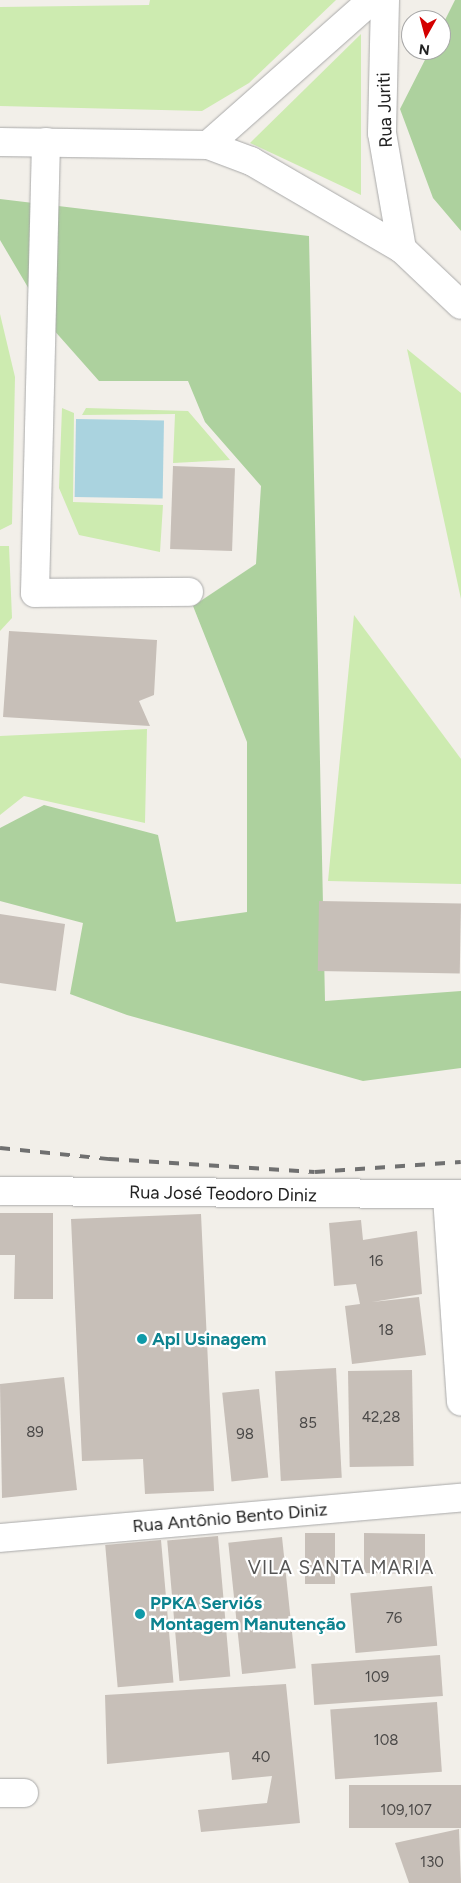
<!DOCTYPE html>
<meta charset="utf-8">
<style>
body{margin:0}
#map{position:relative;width:461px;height:1883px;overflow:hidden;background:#f2efe9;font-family:Figtree,sans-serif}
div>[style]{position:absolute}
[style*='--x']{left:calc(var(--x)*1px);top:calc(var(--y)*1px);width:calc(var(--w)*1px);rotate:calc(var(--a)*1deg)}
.grass>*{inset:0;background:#cdebb0}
.forest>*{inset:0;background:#add19e}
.water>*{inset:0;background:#aad3df;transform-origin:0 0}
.building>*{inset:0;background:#c7bfb8;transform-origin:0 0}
.roads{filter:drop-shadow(0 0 1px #a9a9a9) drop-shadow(0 0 1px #a9a9a9)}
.minor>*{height:28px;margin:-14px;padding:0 14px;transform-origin:14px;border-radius:14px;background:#fff}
.rail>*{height:4px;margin-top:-2px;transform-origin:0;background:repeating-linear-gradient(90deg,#707070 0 10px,transparent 0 20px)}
.dots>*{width:14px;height:14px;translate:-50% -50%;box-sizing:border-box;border:2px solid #fff;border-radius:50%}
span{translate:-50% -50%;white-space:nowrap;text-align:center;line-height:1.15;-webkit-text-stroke:4.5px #fff;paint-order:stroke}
.number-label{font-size:15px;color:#4b4948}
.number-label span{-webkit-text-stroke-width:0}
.street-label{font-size:18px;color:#222}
.culture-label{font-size:18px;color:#0d838f;font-weight:700}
.left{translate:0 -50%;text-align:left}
.neighbourhood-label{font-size:19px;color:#555;letter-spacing:1px}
.north{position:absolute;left:401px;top:10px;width:50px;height:50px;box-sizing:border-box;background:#fff;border:1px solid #a7a7a7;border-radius:50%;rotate:187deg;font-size:14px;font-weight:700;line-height:20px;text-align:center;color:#222}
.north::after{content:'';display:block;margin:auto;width:18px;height:22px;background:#d40000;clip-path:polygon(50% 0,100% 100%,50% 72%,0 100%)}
</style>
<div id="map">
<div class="grass">
<i style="clip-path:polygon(150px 0,336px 0,249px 83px,202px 111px,0 106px,0 7px,149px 5px)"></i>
<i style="clip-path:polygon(361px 34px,361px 195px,250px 143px)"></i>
<i style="clip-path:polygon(0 314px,15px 377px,12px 524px,0 530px)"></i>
<i style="clip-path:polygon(407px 349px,461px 393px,461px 599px)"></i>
<i style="clip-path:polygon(62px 408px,74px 413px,73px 502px,163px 505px,160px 552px,79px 535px,59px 488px)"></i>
<i style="clip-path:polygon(86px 408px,188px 411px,230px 460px,173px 463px,175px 414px,82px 415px)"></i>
<i style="clip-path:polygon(0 546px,9px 546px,12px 618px,0 631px)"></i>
<i style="clip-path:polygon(354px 615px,461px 759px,461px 884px,328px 881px)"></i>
<i style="clip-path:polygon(147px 729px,145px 823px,24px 796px,0 815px,0 736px)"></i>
</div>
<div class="forest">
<i style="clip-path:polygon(455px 0,461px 0,461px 231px,433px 198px,400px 109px,430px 50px,441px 50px,441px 28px)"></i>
<i style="clip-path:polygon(0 199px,309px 236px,325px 1001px,461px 991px,461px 1068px,363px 1081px,127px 1015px,70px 994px,83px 923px,0 901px,0 828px,44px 805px,158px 835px,176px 922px,247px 912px,247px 742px,193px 606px,256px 564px,261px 486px,205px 422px,188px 381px,99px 381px,52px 328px,0 240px)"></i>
</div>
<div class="water">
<i style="left:76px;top:419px;width:88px;height:78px;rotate:1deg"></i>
</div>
<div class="building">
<i style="left:173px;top:466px;width:62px;height:83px;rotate:2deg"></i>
<i style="clip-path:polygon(9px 631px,157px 640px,154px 695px,139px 701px,150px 726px,3px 717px)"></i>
<i style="left:319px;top:901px;width:142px;height:70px;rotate:1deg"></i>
<i style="clip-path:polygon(0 914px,65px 924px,56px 991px,0 983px)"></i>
<i style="clip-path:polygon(0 1213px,53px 1213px,53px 1299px,14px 1299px,15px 1255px,0 1255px)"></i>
<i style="clip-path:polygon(201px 1214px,214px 1491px,145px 1494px,143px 1459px,82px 1461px,71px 1219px)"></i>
<i style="clip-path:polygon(361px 1220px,363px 1240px,417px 1231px,422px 1294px,372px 1302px,419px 1297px,426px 1355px,352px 1364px,345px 1306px,360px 1304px,356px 1284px,334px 1286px,329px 1223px)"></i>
<i style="left:336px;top:1368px;width:110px;height:61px;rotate:87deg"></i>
<i style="left:412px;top:1370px;width:96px;height:64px;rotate:89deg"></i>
<i style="clip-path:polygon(64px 1377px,77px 1490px,2px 1498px,0 1384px)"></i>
<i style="left:259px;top:1389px;width:89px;height:37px;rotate:84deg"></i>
<i style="left:335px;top:1533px;width:51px;height:30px;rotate:90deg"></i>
<i style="clip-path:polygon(364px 1533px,425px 1534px,425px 1563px,431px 1563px,436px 1574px,364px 1573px)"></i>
<i style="left:218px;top:1536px;width:141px;height:51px;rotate:85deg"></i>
<i style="left:282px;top:1537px;width:132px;height:54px;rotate:84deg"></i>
<i style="left:161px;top:1540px;width:143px;height:56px;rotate:85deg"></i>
<i style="left:432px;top:1586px;width:60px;height:82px;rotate:85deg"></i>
<i style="left:440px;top:1655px;width:41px;height:129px;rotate:86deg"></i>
<i style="clip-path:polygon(286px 1684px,300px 1823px,201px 1832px,198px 1810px,267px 1803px,272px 1776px,232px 1780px,229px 1752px,107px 1764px,105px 1695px)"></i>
<i style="left:437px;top:1702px;width:70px;height:107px;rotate:86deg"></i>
<i style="left:461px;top:1785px;width:43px;height:112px;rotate:90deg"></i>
<i style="clip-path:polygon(459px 1829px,461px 1883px,409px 1883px,395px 1843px)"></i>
</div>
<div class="roads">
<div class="minor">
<i style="--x:385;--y:0;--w:133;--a:91.3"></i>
<i style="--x:382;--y:133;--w:118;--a:80.2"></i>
<i style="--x:0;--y:142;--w:208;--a:0.8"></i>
<i style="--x:208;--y:145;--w:46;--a:20.4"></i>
<i style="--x:251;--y:161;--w:175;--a:30.2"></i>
<i style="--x:402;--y:249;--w:81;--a:43.5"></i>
<i style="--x:46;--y:142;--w:451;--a:91.4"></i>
<i style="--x:35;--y:593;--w:154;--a:-0.4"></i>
<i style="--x:208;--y:145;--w:219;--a:-41.5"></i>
<i style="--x:0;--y:1191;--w:461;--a:0.4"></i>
<i style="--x:447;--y:1197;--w:205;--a:86.1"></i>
<i style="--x:0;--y:1538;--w:463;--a:-5"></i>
<i style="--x:0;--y:1793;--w:24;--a:0"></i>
</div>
</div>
<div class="rail">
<i style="--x:0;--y:1148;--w:110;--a:5.8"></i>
<i style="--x:109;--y:1159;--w:206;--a:3.6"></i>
<i style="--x:315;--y:1172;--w:146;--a:-3.9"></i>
</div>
<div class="dots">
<i style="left:142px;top:1339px;background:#0f9aa8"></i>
<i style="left:140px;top:1614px;background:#0f9aa8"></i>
</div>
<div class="number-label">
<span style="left:376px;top:1262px">16</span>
<span style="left:386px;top:1331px">18</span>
<span style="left:381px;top:1418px">42,28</span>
<span style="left:308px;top:1424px">85</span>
<span style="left:35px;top:1433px">89</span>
<span style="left:245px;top:1435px">98</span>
<span style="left:394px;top:1619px">76</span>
<span style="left:377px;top:1678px">109</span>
<span style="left:386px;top:1741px">108</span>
<span style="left:261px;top:1758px">40</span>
<span style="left:406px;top:1811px">109,107</span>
<span style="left:432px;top:1863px">130</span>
</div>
<div class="street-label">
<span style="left:385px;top:110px;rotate:-92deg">Rua Juriti</span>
<span style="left:223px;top:1194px;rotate:1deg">Rua José Teodoro Diniz</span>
<span style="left:230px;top:1518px;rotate:-5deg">Rua Antônio Bento Diniz</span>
</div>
<div class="culture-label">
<span class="left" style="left:152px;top:1339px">Apl Usinagem</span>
<span class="left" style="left:150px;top:1614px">PPKA Serviós<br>Montagem Manutenção</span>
</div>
<div class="neighbourhood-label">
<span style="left:341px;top:1568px">VILA SANTA MARIA</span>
</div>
<div class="north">N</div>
</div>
